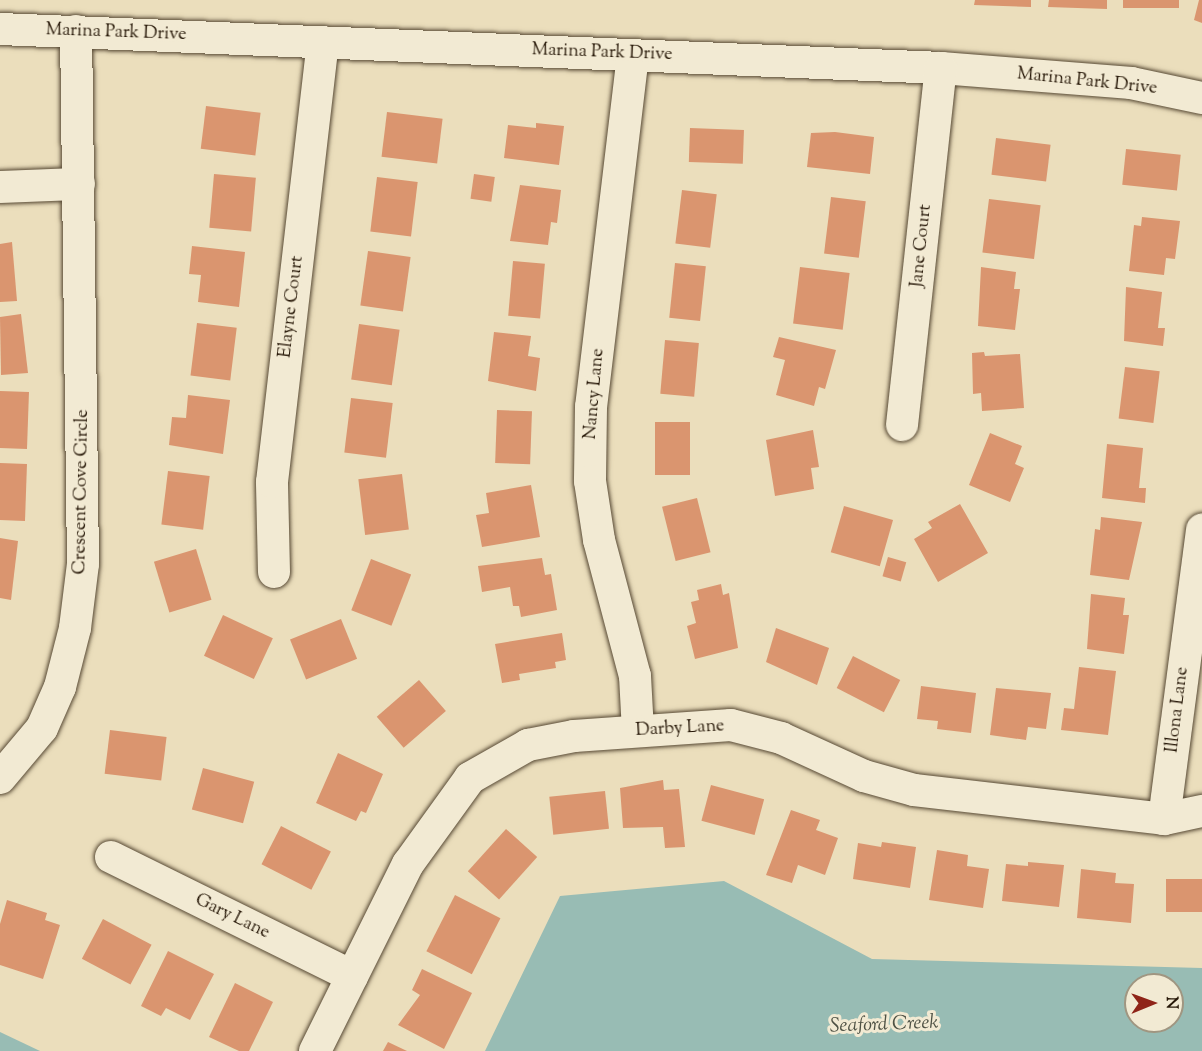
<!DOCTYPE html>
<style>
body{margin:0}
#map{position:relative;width:1202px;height:1051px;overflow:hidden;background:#ebdebc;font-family:"Sorts Mill Goudy",serif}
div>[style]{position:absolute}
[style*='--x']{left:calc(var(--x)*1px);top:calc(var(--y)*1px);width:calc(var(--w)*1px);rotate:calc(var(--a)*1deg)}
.water>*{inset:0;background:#98bcb4}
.building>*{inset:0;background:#da956f;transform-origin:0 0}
.roads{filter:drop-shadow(0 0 2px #574934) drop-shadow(0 0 2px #574934)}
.street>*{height:32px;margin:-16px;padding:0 16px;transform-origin:16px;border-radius:16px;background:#f2ead3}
span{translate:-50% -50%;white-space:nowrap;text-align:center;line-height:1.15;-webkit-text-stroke:6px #f2ead3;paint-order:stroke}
.street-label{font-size:18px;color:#261707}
.water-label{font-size:20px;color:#4e5144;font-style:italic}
.north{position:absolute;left:1124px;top:973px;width:60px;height:60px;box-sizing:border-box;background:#f2ead3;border:2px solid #a09681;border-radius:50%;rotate:89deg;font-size:16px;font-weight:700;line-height:24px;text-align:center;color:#261707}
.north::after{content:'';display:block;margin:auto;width:21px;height:27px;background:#8f2418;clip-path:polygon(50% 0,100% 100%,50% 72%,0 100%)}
</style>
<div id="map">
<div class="water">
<i style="clip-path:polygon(evenodd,724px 881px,872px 959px,1202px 968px,1202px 1051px,485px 1051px,560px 896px,724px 881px,1136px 985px,1172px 985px,1172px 1021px,1136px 1021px,1136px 985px)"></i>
<i style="clip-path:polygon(0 1032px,40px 1051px,0 1051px)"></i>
</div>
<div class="building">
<i style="clip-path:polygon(975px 0,1031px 0,1031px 7px,974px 5px)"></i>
<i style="clip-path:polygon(1049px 0,1107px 0,1107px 9px,1048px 7px)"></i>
<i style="left:1123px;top:0;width:56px;height:8px"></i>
<i style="clip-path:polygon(1199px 0,1202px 0,1202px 23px,1194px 20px)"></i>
<i style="left:206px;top:106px;width:55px;height:43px;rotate:7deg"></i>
<i style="left:387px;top:112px;width:56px;height:45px;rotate:7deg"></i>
<i style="clip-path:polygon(536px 123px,564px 126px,559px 165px,504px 158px,508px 125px,536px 128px)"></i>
<i style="left:690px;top:128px;width:54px;height:34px;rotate:2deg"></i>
<i style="clip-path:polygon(835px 132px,874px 137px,870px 174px,807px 167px,811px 133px)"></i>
<i style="left:996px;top:138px;width:55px;height:37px;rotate:7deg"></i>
<i style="left:1126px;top:149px;width:55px;height:36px;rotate:6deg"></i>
<i style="left:214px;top:174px;width:42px;height:54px;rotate:5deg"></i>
<i style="left:474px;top:174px;width:21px;height:25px;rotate:8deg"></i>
<i style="left:377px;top:177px;width:41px;height:55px;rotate:7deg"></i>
<i style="clip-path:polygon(520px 185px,561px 190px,557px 223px,551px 222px,548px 245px,510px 241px)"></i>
<i style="left:682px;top:190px;width:35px;height:54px;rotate:7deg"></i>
<i style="left:831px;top:197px;width:35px;height:57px;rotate:7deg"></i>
<i style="left:989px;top:199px;width:52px;height:54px;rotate:7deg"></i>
<i style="clip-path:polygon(1142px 217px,1180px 221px,1175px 259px,1166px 258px,1164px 275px,1129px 271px,1134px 225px,1141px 226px)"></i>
<i style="clip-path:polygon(12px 242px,17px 301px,0 302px,0 244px)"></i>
<i style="clip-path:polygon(192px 246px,245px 252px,239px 307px,198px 302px,201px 275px,189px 274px)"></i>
<i style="left:368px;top:251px;width:43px;height:55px;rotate:8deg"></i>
<i style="left:513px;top:261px;width:32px;height:55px;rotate:5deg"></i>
<i style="left:675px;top:263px;width:31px;height:55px;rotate:6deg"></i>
<i style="left:800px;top:267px;width:50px;height:57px;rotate:7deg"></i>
<i style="clip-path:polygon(981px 267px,1016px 272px,1014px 289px,1020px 289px,1015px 330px,978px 326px)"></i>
<i style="clip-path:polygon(1126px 287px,1162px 292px,1158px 328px,1165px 328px,1163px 346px,1124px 341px)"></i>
<i style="clip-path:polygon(21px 314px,28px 373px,1px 375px,0 317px)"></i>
<i style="left:197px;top:323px;width:40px;height:53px;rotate:7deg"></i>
<i style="left:359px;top:324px;width:41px;height:56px;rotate:8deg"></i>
<i style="clip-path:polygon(494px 332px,531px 336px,528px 356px,540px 358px,536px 391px,488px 381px)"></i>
<i style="clip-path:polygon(779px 337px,836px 350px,825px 389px,819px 387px,814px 406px,776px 395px,785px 360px,773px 357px)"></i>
<i style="left:665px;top:340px;width:34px;height:54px;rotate:5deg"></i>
<i style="clip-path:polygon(984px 352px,985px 356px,1020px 354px,1024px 408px,982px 411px,981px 393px,973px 394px,972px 353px)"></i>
<i style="left:1125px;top:367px;width:35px;height:52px;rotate:7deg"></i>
<i style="left:0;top:391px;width:29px;height:57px;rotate:2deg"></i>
<i style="clip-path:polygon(188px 395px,230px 400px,223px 454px,169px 445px,172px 417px,186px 418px)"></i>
<i style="left:351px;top:398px;width:42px;height:55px;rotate:7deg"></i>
<i style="left:497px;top:410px;width:35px;height:53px;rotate:2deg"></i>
<i style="left:655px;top:422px;width:35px;height:53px"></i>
<i style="clip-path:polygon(813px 430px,819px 467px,811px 468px,814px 489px,775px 496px,766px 440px)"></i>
<i style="clip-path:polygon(990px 433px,1022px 446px,1015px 464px,1024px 468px,1010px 502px,969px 485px)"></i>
<i style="clip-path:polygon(1107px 444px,1143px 448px,1139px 488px,1146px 488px,1145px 503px,1102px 498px)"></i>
<i style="left:0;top:463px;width:27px;height:57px;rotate:2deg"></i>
<i style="left:168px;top:471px;width:42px;height:54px;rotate:7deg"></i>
<i style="left:402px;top:474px;width:56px;height:44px;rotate:83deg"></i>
<i style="clip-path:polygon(531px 485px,540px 537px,482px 547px,476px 515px,489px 513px,486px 493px)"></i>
<i style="left:697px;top:498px;width:56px;height:36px;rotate:76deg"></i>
<i style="clip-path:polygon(960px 504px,988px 553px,938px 582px,914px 539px,932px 528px,928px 522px)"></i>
<i style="left:844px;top:506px;width:51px;height:48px;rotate:16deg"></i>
<i style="clip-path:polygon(1101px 517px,1142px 522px,1129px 580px,1090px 575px,1095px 529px,1100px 530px)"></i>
<i style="clip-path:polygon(0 538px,18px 541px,11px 600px,0 598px)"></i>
<i style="left:196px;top:549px;width:53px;height:44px;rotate:73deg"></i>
<i style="left:888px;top:557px;width:19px;height:20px;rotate:16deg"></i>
<i style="clip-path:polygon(542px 558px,545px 575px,551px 574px,557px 610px,521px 617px,519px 606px,513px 606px,510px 587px,482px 592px,478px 566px)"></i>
<i style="left:371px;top:559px;width:43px;height:55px;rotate:21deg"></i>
<i style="clip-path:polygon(721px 584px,723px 595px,729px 593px,738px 648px,695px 659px,687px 626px,696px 623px,691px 602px,699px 600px,697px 590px)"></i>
<i style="clip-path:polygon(1091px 594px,1125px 598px,1123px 615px,1129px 615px,1124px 654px,1087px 649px)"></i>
<i style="left:223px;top:615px;width:55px;height:45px;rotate:25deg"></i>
<i style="left:341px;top:619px;width:43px;height:55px;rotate:68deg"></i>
<i style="clip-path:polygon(776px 628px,829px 648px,817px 685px,766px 662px)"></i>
<i style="clip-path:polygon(562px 633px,566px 660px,555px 662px,556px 668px,519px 674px,520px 680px,502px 683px,495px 644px)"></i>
<i style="left:853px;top:656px;width:53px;height:36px;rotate:27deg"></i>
<i style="clip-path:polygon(1079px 667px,1116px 671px,1108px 735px,1061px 730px,1064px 708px,1074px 709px)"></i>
<i style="left:419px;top:680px;width:41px;height:56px;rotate:49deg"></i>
<i style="clip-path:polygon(921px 686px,976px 693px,971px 733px,937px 729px,938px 721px,917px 719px)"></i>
<i style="clip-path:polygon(996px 688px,1051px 693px,1046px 729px,1028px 727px,1026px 740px,990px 735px)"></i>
<i style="left:110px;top:730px;width:57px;height:44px;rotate:7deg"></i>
<i style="clip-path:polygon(338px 753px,383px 774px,366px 813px,361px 811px,356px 821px,316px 803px)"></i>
<i style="left:203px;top:768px;width:53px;height:43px;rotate:15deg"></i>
<i style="clip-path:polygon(663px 780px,664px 790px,679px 789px,685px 847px,665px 848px,663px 827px,623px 828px,620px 788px)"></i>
<i style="left:711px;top:785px;width:55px;height:37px;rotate:15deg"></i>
<i style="left:605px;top:791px;width:38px;height:56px;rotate:84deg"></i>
<i style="clip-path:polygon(791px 810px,820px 820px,816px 830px,838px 838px,825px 875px,798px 865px,792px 883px,766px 875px)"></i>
<i style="left:281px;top:826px;width:56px;height:43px;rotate:27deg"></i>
<i style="left:506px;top:829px;width:42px;height:57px;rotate:42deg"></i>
<i style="clip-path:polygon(882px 842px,916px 847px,910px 888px,853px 879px,858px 843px,881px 847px)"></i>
<i style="clip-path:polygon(937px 850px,968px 855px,967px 866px,989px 869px,983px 908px,929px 900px)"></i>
<i style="clip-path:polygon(1028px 862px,1064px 865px,1059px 907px,1002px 901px,1006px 864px,1028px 866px)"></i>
<i style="clip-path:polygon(1081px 869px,1116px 873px,1115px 883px,1134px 884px,1131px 923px,1077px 918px)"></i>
<i style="left:1166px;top:879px;width:36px;height:33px"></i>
<i style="left:455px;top:895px;width:51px;height:63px;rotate:27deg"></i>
<i style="clip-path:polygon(7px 900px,47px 913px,45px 920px,60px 925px,43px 979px,0 965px,0 924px)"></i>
<i style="left:103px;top:919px;width:55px;height:45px;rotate:28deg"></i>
<i style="clip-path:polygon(168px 951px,214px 974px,190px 1020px,166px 1008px,161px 1016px,141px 1006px)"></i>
<i style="clip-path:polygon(422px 969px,472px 993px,444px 1049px,398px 1025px,420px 995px,412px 990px)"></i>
<i style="clip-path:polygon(235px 983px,273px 1002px,249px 1051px,239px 1051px,209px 1037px)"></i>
<i style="clip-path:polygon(388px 1042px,407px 1051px,383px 1051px)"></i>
</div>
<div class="roads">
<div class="street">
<i style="--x:0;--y:29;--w:942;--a:2.37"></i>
<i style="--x:941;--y:68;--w:191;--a:4.5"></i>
<i style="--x:1131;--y:83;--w:73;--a:11.9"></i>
<i style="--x:633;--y:55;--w:354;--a:96.8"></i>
<i style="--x:591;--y:407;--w:74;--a:90.8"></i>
<i style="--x:590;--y:481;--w:60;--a:81.3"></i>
<i style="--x:599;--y:540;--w:141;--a:75.2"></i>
<i style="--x:635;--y:676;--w:55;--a:86.9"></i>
<i style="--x:0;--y:187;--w:79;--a:-2.2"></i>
<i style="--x:902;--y:425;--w:359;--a:-83.8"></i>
<i style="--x:274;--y:572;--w:90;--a:-91.3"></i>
<i style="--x:272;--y:482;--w:443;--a:-83.4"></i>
<i style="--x:0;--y:778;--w:65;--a:-50"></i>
<i style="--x:42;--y:728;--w:45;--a:-66.3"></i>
<i style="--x:60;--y:687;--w:61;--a:-75.7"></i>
<i style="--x:75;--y:628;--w:64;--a:-82.9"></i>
<i style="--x:83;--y:564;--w:533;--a:-90.75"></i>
<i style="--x:1164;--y:819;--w:292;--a:-82.5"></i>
<i style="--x:111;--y:857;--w:269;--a:26.3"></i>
<i style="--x:315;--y:1051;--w:209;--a:-63.6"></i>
<i style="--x:408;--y:864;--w:106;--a:-54.2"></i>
<i style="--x:470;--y:778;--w:67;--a:-29.6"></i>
<i style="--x:528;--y:745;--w:47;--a:-11.1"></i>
<i style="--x:574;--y:736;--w:157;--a:-4"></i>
<i style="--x:731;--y:725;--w:52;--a:14.6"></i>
<i style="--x:781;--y:738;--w:91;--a:24.6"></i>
<i style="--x:864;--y:776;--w:52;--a:15.6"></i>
<i style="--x:914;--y:790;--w:252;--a:6.6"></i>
<i style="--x:1164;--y:819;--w:39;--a:-12"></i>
</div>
</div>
<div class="street-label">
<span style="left:116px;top:33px;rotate:2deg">Marina Park Drive</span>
<span style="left:602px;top:53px;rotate:2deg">Marina Park Drive</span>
<span style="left:1087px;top:82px;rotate:6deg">Marina Park Drive</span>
<span style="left:922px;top:246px;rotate:-84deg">Jane Court</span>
<span style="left:292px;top:307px;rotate:-83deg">Elayne Court</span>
<span style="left:595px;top:394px;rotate:-85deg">Nancy Lane</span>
<span style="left:82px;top:492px;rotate:-89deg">Crescent Cove Circle</span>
<span style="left:1178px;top:710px;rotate:-83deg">Illona Lane</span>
<span style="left:680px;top:729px;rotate:-3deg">Darby Lane</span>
<span style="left:232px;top:917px;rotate:26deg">Gary Lane</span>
</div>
<div class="water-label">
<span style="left:884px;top:1025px;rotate:-2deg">Seaford Creek</span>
</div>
<div class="north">N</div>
</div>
